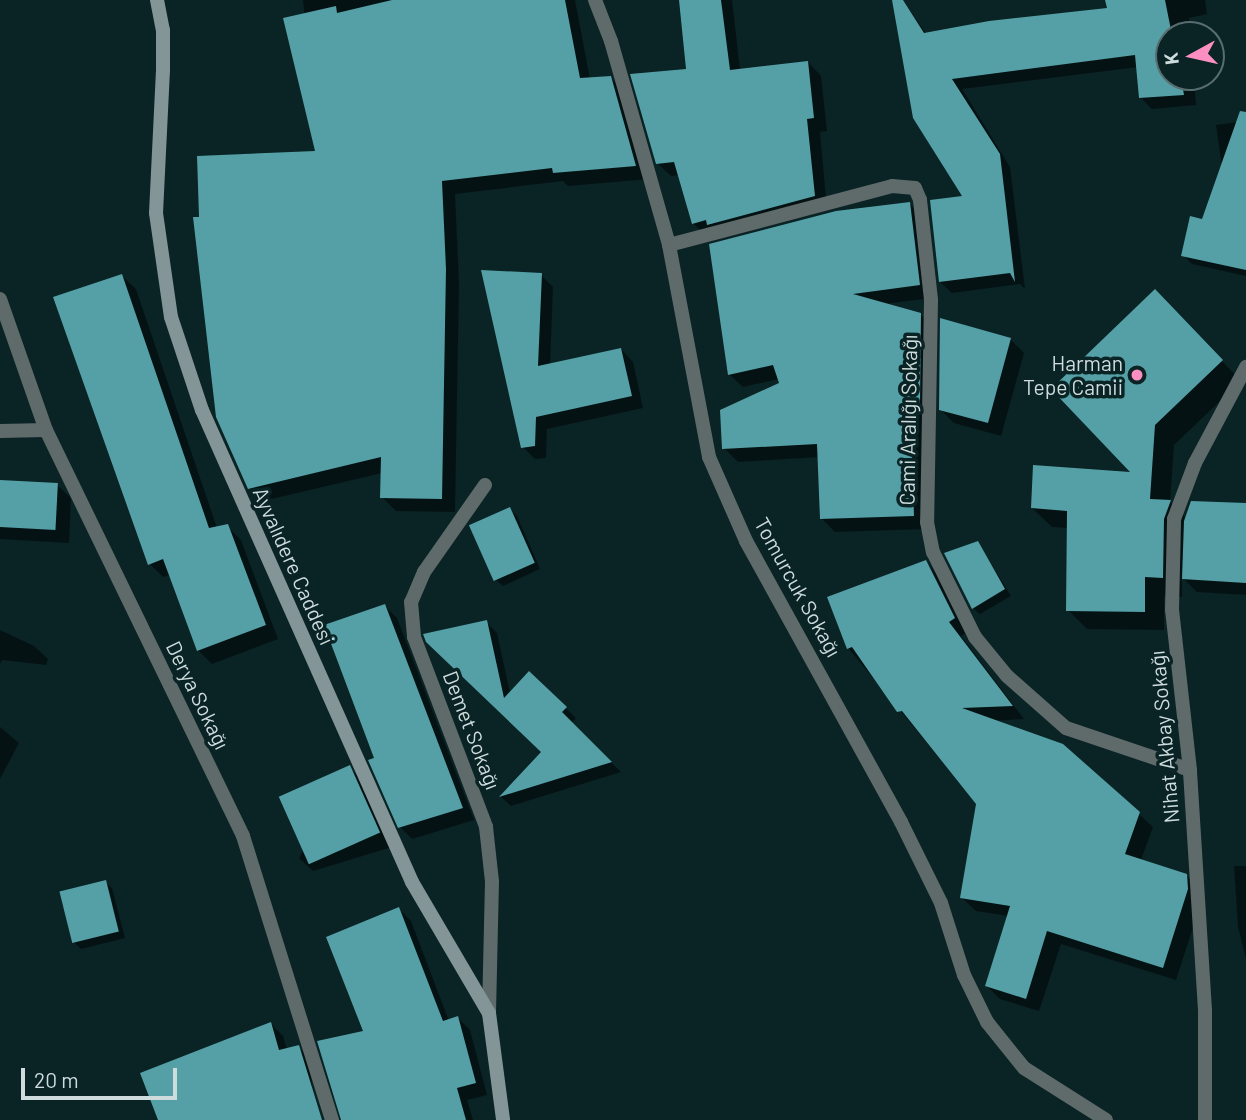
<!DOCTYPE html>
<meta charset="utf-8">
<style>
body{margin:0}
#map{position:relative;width:1246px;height:1120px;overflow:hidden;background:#0a2325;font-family:Barlow,sans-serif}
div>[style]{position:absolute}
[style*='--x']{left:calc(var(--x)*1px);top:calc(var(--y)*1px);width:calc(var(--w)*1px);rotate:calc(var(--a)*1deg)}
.shadow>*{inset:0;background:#0007}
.building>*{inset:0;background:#54a0a6;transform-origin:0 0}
.street>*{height:14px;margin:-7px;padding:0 7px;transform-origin:7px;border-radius:7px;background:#5f6a6b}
.secondary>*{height:14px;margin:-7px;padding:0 7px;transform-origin:7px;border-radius:7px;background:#839596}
.dots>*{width:19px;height:19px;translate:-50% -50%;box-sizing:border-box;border:4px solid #0a2325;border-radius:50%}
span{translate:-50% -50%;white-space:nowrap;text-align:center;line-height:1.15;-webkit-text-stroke:7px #0a2325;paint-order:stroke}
.poi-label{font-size:21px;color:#cedcdd}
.right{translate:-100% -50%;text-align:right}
.street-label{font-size:21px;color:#cedcdd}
.north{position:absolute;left:1155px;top:21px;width:70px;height:70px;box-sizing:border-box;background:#0a2325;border:2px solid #586d6f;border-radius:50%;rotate:262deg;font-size:19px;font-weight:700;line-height:28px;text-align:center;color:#cedcdd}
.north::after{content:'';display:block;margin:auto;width:24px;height:32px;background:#fc8fc1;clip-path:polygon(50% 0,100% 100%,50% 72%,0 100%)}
.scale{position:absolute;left:21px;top:1068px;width:156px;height:32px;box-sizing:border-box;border:4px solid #cedcdd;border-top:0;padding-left:9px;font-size:21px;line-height:24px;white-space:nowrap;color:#cedcdd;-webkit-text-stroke:5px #0a2325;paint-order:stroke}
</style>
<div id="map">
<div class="shadow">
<i style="clip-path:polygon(303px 0,575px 0,590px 79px,610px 77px,624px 91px,649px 179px,568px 186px,563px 181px,455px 194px,459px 283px,455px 512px,396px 511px,382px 497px,382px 473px,263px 501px,249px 488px,201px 218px,317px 152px)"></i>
<i style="clip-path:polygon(680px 0,732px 0,740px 70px,808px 62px,821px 76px,827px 131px,820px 132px,827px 209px,706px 236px,693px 223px,680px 175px,671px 176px,657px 163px,688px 70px)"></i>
<i style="clip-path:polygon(894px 0,903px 0,927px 35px,1109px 10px,1107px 0,1205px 0,1207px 14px,1189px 18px,1190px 35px,1169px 35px,1169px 77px,1194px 77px,1196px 105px,1152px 109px,1141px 98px,1138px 67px,962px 89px,1010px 167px,1025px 289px,1020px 284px,952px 293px,940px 282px,965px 198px)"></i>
<i style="clip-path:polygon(1246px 121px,1246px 276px,1192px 264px,1183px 255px,1203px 221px,1222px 167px,1216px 125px)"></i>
<i style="clip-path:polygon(910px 204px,923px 218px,932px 298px,884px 304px,920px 314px,934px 328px,927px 529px,835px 532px,822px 519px,820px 457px,738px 462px,724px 448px,781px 384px,779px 379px,743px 387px,729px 374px)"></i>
<i style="clip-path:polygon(541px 275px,553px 287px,550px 365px,621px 349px,633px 362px,643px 408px,547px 429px,546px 458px,535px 459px,523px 447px)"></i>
<i style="clip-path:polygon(122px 276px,136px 289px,217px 528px,227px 526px,241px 540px,278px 639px,212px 664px,198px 650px,170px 575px,163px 577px,150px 564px)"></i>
<i style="clip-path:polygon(1174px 311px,1241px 381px,1174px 445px,1170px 502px,1186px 518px,1246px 505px,1246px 595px,1197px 592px,1182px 577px,1182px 597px,1164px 596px,1164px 630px,1087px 629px,1068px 610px,1068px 528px,1052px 527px,1032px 508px,1134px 474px)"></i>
<i style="clip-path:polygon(1010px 339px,1024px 353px,1001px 436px,954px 423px,940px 409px)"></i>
<i style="clip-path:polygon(0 481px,57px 485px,71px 498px,69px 543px,0 539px)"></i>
<i style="clip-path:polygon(510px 509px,517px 516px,540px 569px,503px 586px,496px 580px)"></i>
<i style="clip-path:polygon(978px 543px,1011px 596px,980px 614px,973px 608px)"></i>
<i style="clip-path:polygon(926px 562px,939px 576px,967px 632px,961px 636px,1024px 719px,991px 721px,1139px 814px,1153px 827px,1141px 860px,1186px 875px,1200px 889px,1201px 903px,1176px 980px,1061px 944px,1039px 1011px,1000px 999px,987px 986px,1008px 916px,976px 911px,962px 898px,978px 804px,848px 648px)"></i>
<i style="clip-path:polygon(385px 606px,397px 618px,474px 820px,412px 839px,400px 827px,376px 759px)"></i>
<i style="clip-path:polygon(486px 622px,497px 633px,510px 693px,529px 673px,576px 718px,571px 723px,621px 772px,511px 806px,501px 797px,544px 752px,439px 652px)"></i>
<i style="clip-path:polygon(0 630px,34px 646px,48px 659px,46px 665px,2px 660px,0 664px)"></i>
<i style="clip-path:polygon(0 727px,19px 743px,0 779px)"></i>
<i style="clip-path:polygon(349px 767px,363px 781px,392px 847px,313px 871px,299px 858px)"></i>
<i style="clip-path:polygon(1234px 866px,1246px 866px,1246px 959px,1238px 927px)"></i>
<i style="clip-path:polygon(105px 882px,112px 888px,125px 938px,81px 949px,74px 942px)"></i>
<i style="clip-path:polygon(399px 909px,411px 921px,449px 1021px,458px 1018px,470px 1030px,487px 1095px,467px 1100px,473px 1120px,379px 1120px,365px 1032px)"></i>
<i style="clip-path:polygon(271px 1024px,283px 1036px,287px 1050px,298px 1047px,310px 1059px,314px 1120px,160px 1120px)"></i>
</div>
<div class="building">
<i style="clip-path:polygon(392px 0,565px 0,580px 78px,611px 76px,636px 166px,553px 173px,552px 168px,442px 181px,446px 269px,442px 499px,380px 498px,381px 457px,248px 489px,216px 417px,193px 217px,199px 217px,197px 156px,315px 151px,283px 18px,336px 6px,337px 13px)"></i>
<i style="clip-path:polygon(679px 0,721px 0,730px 70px,808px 61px,814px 118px,807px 119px,815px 196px,707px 225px,706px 220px,692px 224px,674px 162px,656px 164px,630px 74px,686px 69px)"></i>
<i style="clip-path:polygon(892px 0,903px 0,924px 33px,989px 21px,1107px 8px,1105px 0,1165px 0,1172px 35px,1169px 35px,1169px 77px,1181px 77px,1184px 95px,1139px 98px,1135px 55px,952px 79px,1000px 154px,1015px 282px,1010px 273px,939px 282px,930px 200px,962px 196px,913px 118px)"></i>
<i style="clip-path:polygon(1240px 111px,1246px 112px,1246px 270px,1181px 256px,1190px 216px,1202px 219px)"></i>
<i style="clip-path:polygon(910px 202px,920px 285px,853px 294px,921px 313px,920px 404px,918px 422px,911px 422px,914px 516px,820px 519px,817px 444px,722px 449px,720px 410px,779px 383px,773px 365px,728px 375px,709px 244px,836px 211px)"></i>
<i style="clip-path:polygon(481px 270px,542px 273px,538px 366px,621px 348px,632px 396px,536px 417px,535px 446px,521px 448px)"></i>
<i style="clip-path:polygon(122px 274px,209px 528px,228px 524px,266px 625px,197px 651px,163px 559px,148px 565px,53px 297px)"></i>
<i style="clip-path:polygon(1155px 289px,1223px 360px,1155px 425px,1150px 499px,1171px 500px,1164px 519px,1163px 578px,1145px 577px,1145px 612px,1066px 611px,1067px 511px,1031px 508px,1033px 465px,1130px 472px,1051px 389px)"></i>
<i style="clip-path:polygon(940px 318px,1011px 338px,988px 423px,939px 410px)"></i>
<i style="left:0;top:480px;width:58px;height:47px;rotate:3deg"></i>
<i style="clip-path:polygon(1191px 501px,1246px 503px,1246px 583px,1182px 579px,1184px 521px)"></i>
<i style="left:510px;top:507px;width:61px;height:45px;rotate:66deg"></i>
<i style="clip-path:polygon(978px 541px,1005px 589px,972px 609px,944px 553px)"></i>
<i style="clip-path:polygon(926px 560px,955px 618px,949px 622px,1013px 706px,962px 708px,1063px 744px,1140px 812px,1125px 854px,1187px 874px,1188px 889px,1163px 968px,1047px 931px,1026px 999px,985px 986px,1010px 906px,960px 898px,976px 804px,902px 711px,897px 712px,852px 647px,847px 649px,827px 597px)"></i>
<i style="clip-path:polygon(385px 604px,463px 808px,398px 828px,368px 760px,374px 758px,324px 625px)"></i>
<i style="clip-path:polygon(487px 620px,504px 698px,529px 671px,567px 707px,562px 712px,612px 762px,499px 797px,541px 752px,426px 642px,423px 634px)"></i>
<i style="left:350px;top:765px;width:74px;height:78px;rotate:66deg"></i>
<i style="left:106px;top:880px;width:53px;height:48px;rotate:76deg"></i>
<i style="clip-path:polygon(399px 907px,443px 1021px,458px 1016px,476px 1083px,457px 1088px,466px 1120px,341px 1120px,317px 1041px,363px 1031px,326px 937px)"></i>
<i style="clip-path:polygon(271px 1022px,279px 1050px,299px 1045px,322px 1120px,158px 1120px,140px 1073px)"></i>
</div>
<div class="street">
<i style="--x:595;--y:0;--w:44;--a:68.7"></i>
<i style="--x:611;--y:41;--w:212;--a:74.1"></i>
<i style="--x:669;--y:245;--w:216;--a:79.3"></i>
<i style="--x:709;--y:457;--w:92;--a:66.2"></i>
<i style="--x:746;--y:541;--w:321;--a:61.1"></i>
<i style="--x:901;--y:822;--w:90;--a:63.7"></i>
<i style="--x:941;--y:903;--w:76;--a:72.3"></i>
<i style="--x:964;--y:975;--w:52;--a:63.9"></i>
<i style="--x:987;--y:1022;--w:59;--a:51.2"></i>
<i style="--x:1024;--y:1068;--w:97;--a:32.4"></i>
<i style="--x:669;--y:245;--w:231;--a:-14.8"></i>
<i style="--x:892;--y:186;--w:23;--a:5"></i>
<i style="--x:915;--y:188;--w:13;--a:67"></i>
<i style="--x:920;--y:200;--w:101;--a:83.7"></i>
<i style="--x:931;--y:300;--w:222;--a:91"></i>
<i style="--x:927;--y:522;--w:31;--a:79"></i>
<i style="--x:933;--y:552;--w:95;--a:63.7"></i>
<i style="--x:975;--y:637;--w:50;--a:50.6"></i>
<i style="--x:1007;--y:676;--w:79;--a:41.4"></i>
<i style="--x:1066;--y:728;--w:131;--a:18.7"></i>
<i style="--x:0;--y:299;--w:139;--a:70.7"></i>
<i style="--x:46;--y:430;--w:451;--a:64.1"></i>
<i style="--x:243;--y:836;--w:298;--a:72.6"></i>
<i style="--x:0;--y:431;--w:46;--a:-1.2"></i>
<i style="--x:485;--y:485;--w:106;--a:125"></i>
<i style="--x:424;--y:572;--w:33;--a:113"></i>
<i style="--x:411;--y:602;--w:35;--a:85"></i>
<i style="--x:414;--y:637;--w:203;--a:69.2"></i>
<i style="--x:486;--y:827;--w:54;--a:83.7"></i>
<i style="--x:492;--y:881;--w:132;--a:91.3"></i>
<i style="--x:1205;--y:1120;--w:110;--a:-90"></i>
<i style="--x:1205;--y:1010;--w:240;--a:-93.6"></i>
<i style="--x:1190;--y:770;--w:161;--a:-96.4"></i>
<i style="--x:1172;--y:610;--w:91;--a:-88.7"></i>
<i style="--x:1174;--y:519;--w:60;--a:-69.4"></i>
<i style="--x:1195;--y:463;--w:109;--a:-62"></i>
</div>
<div class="secondary">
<i style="--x:157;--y:0;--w:31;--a:79"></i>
<i style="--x:163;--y:30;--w:40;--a:90"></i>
<i style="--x:163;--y:70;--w:143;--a:92.8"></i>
<i style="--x:156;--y:213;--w:105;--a:81.8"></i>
<i style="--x:171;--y:317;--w:98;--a:71.6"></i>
<i style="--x:202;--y:410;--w:517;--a:66.01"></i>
<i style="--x:412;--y:882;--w:152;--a:59.6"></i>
<i style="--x:489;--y:1013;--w:108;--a:82.5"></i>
</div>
<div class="dots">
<i style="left:1137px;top:375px;background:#fc8fc1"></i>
</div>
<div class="poi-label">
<span class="right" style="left:1123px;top:375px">Harman<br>Tepe Camii</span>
</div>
<div class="street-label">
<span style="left:908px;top:420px;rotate:-89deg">Cami Aralığı Sokağı</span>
<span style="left:294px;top:566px;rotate:66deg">Ayvalıdere Caddesi</span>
<span style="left:798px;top:587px;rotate:61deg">Tomurcuk Sokağı</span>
<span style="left:198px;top:695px;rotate:64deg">Derya Sokağı</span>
<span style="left:472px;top:730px;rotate:69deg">Demet Sokağı</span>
<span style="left:1164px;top:737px;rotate:-95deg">Nihat Akbay Sokağı</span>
</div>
<div class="north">K</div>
<div class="scale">20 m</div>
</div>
